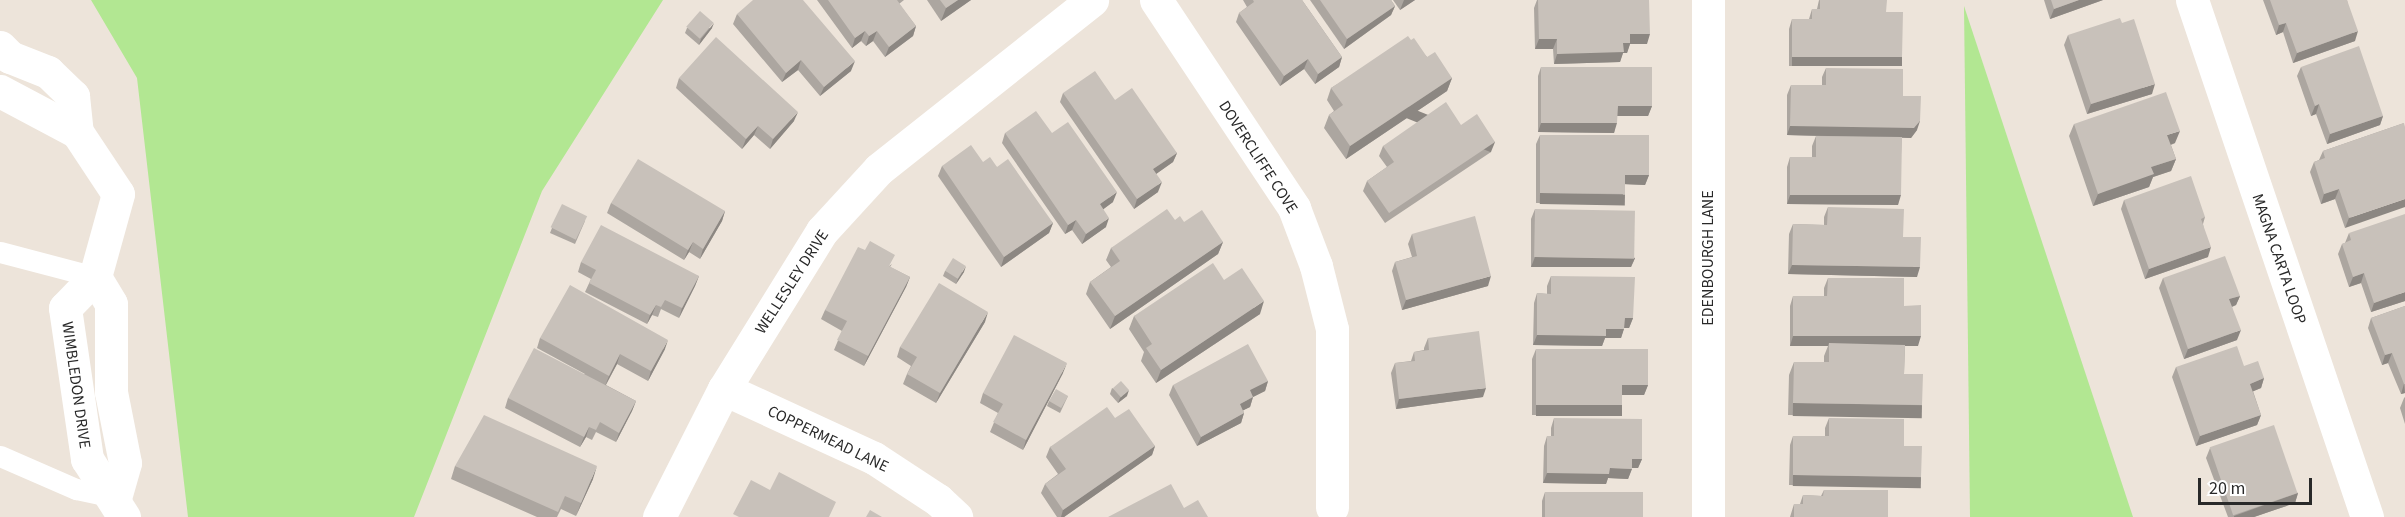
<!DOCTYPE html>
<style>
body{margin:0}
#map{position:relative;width:2405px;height:517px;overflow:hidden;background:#ede4da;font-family:"Source Sans 3",sans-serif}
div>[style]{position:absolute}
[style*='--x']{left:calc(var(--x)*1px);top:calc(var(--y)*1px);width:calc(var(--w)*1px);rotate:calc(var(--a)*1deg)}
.green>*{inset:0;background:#b2e792}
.service>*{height:21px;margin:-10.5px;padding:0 10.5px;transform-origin:10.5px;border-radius:10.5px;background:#fff}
.minor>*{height:33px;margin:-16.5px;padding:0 16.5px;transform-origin:16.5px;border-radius:16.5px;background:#fff}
.wall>*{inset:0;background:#aca6a0}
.shaded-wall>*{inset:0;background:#8c8782;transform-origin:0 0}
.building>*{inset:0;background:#c8c1ba;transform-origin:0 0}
span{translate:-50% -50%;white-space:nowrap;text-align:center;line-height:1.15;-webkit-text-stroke:5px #fff;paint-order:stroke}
.street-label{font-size:16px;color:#292929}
.scale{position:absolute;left:2198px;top:478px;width:114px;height:27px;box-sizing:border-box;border:3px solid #292929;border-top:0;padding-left:8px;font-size:18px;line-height:21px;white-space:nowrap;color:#292929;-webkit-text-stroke:4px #fff;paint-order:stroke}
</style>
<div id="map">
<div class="green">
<i style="clip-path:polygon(91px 0,663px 0,542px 191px,414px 517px,188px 517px,137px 78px)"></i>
<i style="clip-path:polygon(1964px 6px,2133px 517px,1970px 517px)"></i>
</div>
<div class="service">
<i style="--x:0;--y:252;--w:98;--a:14.7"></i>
<i style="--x:0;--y:456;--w:83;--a:23.5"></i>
<i style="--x:76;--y:489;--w:40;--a:12"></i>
</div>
<div class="minor">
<i style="--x:1156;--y:0;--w:250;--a:56.4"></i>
<i style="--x:1294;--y:208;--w:62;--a:69.2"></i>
<i style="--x:1316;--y:266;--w:65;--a:75.7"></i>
<i style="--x:1332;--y:329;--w:178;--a:90"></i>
<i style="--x:1708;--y:0;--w:517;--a:90"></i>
<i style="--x:2192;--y:0;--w:546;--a:71.3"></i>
<i style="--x:0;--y:47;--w:14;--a:45"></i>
<i style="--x:10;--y:57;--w:41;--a:21.5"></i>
<i style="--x:48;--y:72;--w:35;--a:44"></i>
<i style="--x:73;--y:96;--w:36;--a:84"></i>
<i style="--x:0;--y:91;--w:87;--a:28"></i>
<i style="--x:77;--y:132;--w:74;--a:56.5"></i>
<i style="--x:118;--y:194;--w:86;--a:105.5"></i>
<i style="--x:95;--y:277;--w:43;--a:134.1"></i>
<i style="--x:65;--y:308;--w:153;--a:81.7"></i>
<i style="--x:87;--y:459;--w:69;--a:57.5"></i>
<i style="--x:95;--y:277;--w:31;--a:59"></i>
<i style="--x:111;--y:304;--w:88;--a:90"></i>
<i style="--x:111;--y:392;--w:72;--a:78.8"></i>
<i style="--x:125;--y:463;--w:35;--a:106"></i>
<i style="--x:724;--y:389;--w:165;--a:24.7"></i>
<i style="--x:874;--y:458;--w:77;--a:33.3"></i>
<i style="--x:938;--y:500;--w:25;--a:43"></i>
<i style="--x:659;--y:517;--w:144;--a:-63.1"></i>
<i style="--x:724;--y:389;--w:186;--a:-58.2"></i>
<i style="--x:822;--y:231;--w:84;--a:-47.4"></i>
<i style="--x:879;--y:169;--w:272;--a:-38.4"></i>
</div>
<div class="wall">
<i style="clip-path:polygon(817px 0,904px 0,899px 4px,916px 26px,913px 36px,885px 57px,873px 41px,866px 46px,861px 41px,852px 48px)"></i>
<i style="clip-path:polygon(927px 0,971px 0,941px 21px)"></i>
<i style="clip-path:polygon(1243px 0,1302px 0,1342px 57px,1339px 67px,1315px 84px,1304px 69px,1280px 86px,1236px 22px,1239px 13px,1247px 7px)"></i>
<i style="clip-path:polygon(1310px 0,1391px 0,1395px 6px,1391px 15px,1344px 49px)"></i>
<i style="clip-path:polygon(1393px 0,1415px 0,1400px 10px)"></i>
<i style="clip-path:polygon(1537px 0,1649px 0,1647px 44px,1630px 44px,1627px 53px,1623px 53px,1620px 62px,1554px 64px,1553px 49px,1535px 49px,1534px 8px)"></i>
<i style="clip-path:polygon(1819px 0,1886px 12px,1902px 57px,1899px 66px,1789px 66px,1789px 29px,1792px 19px,1809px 19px,1812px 9px,1817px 9px)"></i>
<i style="clip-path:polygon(2044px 0,2103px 0,2050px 19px)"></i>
<i style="clip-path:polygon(2263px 0,2347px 0,2355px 41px,2293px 63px,2283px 32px,2276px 35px)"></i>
<i style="clip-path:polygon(737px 14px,851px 71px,820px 96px,798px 70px,782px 82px,733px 24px)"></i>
<i style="clip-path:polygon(687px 28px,712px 28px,699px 45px,685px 33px)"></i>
<i style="clip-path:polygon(2068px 35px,2152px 94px,2087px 114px,2064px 45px)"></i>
<i style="clip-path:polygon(1411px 40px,1427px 57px,1452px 78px,1447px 91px,1346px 159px,1324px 128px,1329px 115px,1334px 111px,1327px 100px,1331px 88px)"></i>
<i style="clip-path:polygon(1541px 67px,1652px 106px,1648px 116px,1617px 116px,1614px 133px,1538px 132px,1538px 76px)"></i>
<i style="clip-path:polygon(2301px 67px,2383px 116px,2380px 125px,2327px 144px,2316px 114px,2311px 116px,2297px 76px)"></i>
<i style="clip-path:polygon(1826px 68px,1903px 96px,1917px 130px,1911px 138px,1902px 137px,1898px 205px,1787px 204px,1787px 167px,1790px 157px,1812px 157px,1812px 146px,1816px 136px,1787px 135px,1787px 95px,1791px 85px,1822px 85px,1822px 77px)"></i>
<i style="clip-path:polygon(679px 78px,794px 121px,770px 149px,754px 135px,742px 149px,676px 88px)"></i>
<i style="clip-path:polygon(1063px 93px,1115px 100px,1177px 153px,1173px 162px,1156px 174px,1158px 192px,1134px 209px,1060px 102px)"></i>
<i style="clip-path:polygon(2404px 123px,2345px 228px,2335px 199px,2321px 204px,2310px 172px,2314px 162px,2319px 160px,2323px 151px)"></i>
<i style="clip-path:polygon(2074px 124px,2175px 143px,2171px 145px,2176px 159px,2171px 171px,2153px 177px,2149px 187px,2093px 206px,2069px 136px)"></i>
<i style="clip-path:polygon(1461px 125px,1491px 152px,1385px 223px,1363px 191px,1367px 181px,1387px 167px,1379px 156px,1383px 146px)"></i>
<i style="clip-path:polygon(1005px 133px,1052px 133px,1113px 202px,1103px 209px,1106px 227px,1082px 244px,1072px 230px,1065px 234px,1002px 143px)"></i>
<i style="clip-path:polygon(1540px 135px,1649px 175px,1645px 185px,1625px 184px,1621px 204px,1536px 203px,1536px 144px)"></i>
<i style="clip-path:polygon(983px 162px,997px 167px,1053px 223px,1049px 233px,1001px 267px,938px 176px,942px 166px)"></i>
<i style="clip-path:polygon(2124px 200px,2205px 217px,2203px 224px,2208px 257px,2145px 279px,2121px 209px)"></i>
<i style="clip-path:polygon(611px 203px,725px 211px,722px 221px,700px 259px,689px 252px,684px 260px,607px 213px)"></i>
<i style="clip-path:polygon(1828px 207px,1903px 237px,1917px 277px,1788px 274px,1789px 234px,1793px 224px,1824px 225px,1824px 217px)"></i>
<i style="clip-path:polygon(1535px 209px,1635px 258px,1631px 267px,1531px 267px,1531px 219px)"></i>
<i style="clip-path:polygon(1175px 220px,1184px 222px,1223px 242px,1218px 254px,1110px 329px,1086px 294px,1090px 282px,1111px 267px,1106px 260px,1111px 248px)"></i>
<i style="clip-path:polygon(585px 221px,575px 244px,550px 233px,552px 228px)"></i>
<i style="clip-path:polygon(2349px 233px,2405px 301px,2371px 312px,2361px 283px,2349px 287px,2338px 254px,2342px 244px,2345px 243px)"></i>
<i style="clip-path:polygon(1412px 234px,1488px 286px,1402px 310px,1392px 271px,1395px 262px,1412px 257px,1408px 244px)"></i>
<i style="clip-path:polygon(581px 262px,699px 276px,695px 286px,679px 318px,661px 309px,658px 317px,652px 315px,647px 324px,585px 292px,591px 279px,578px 272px)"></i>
<i style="clip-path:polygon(892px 264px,890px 267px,910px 277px,906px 287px,864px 366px,834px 350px,842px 331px,821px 319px,825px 310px)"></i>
<i style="clip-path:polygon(945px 271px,964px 272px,956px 284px,943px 276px)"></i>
<i style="clip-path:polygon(1551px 276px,1633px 318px,1629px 328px,1624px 328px,1621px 338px,1605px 338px,1602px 346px,1533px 345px,1534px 303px,1537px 293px,1547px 294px,1547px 286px)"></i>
<i style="clip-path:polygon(1828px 278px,1904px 306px,1918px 346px,1905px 346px,1904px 374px,1922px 405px,1918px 417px,1788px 415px,1789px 375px,1794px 362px,1824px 362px,1824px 356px,1828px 346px,1790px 346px,1790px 306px,1793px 296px,1824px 296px,1824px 288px)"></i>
<i style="clip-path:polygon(2163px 278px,2240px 296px,2236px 305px,2232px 307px,2237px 340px,2184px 359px,2159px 288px)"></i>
<i style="clip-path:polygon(1224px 280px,1260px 314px,1156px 383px,1141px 361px,1144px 352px,1129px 329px,1134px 316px)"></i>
<i style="clip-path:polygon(2405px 306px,2405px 393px,2401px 394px,2388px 363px,2382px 365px,2368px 328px,2371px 318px)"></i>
<i style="clip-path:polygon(985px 322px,936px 403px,903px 384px,907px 374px,911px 366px,897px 357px,900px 347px)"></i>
<i style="clip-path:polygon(540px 338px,665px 349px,648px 381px,617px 364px,606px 385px,636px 401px,632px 411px,616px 442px,596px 432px,592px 440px,586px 437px,580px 447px,505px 408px,508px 398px,585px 374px,537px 348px)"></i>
<i style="clip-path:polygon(1428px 338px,1483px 397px,1396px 409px,1391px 373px,1395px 363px,1411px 361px,1414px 352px,1424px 350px,1424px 348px)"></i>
<i style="clip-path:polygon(1536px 349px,1648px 385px,1644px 395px,1622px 395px,1618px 415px,1532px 415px,1532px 359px)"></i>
<i style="clip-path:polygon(2244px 366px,2264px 378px,2261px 388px,2253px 391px,2261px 415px,2257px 425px,2196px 446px,2172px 377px,2176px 367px)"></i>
<i style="clip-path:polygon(1063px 373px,1023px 450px,990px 432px,998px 413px,980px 403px,983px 393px)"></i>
<i style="clip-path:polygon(1268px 381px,1265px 391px,1253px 397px,1250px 407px,1243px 410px,1244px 413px,1241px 423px,1197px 446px,1169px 395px,1173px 385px)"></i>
<i style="clip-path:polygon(1112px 388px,1127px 396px,1118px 403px,1110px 394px)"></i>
<i style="clip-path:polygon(1068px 396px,1060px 413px,1047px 406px,1049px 401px)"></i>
<i style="clip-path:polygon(2405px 397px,2405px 424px,2400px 408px,2404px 398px)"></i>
<i style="clip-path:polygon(1115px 418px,1155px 446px,1152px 455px,1064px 517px,1057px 517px,1041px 493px,1045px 484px,1058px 474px,1046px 457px,1050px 447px)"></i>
<i style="clip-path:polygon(1554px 418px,1642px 459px,1638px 468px,1632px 468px,1628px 479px,1608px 478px,1606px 484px,1543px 483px,1544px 446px,1547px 436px,1551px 436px,1551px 428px)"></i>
<i style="clip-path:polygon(1829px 418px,1904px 446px,1921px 477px,1918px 487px,1789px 485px,1790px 445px,1793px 436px,1825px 436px,1825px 428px)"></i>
<i style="clip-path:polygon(2210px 448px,2298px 493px,2295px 503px,2254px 517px,2228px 517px,2206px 458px)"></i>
<i style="clip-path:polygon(455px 466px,593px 479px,576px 516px,561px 509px,557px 517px,537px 517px,451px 479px)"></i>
<i style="clip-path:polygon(1824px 490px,1888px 517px,1790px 517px,1794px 504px,1800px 504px,1803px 495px,1821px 496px)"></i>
<i style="clip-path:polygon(1545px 492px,1643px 517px,1542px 517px,1542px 501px)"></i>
</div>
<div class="shaded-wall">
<i style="clip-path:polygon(958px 0,971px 0,941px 21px,946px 8px)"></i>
<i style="clip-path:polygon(1404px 0,1415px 0,1400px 10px)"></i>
<i style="clip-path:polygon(2079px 0,2103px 0,2050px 19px,2054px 9px)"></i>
<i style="clip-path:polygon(1395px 6px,1391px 15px,1344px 49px,1347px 39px)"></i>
<i style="clip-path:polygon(714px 23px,712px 28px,699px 45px,701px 39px)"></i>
<i style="clip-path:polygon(2286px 23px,2283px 32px,2276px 35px,2279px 25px)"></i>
<i style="clip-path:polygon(916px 26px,913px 36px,885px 57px,889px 47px)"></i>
<i style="clip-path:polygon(865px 31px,861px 41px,852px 48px,855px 38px)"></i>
<i style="clip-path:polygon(877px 31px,873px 41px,866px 46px,869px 36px)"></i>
<i style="clip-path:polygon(2358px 31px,2355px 41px,2293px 63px,2297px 53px)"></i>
<i style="clip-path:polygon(1630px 34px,1650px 34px,1647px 44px,1630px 44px,1627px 53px,1623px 53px,1620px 62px,1554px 64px,1557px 54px,1623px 43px)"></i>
<i style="clip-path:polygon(1539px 39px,1557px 39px,1553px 49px,1535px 49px)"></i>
<i style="clip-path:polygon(1342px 57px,1339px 67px,1315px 84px,1318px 74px)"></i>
<i style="left:1792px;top:57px;width:110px;height:9px"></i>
<i style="clip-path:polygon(1308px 59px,1304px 69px,1280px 86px,1284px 76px)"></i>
<i style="clip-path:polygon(801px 60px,798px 70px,782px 82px,786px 73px)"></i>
<i style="clip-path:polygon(855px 61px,851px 71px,820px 96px,824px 87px)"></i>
<i style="clip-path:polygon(1452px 78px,1447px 91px,1346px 159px,1350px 146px)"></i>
<i style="clip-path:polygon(2155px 84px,2152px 94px,2087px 114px,2091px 104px)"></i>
<i style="clip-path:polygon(2319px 104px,2316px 114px,2311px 116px,2315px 106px)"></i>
<i style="clip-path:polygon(1618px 106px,1652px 106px,1648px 116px,1614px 116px)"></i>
<i style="clip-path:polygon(798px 112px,794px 121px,770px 149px,773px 139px)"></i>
<i style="clip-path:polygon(2383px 116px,2380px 125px,2327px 144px,2330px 134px)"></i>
<i style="clip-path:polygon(1920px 121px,1917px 130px,1911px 138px,1787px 135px,1790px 126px)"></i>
<i style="clip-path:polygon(1541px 123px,1617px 123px,1614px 133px,1538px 132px)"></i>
<i style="clip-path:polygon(758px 126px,754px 135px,742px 149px,746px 139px)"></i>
<i style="clip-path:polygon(2180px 131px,2175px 143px,2163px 147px,2167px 135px)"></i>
<i style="left:1495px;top:142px;width:11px;height:128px;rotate:112deg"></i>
<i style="clip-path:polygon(1177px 153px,1173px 162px,1149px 179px,1153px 169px)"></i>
<i style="clip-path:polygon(2176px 159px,2171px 171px,2153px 177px,2149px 187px,2093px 206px,2098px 194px,2151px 167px)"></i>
<i style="clip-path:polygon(1625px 175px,1649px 175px,1645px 185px,1621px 184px)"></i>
<i style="clip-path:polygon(1162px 182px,1158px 192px,1134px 209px,1137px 199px)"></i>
<i style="clip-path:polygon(2339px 189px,2335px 199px,2321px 204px,2324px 194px)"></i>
<i style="clip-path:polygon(1117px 192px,1113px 202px,1097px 214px,1100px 204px)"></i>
<i style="left:1540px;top:193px;width:85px;height:11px;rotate:1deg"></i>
<i style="clip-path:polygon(1790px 195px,1901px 195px,1898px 205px,1787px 204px)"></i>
<i style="clip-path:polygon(2405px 199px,2405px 207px,2345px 228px,2349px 218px)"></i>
<i style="clip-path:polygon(725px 211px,722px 221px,700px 259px,703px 249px)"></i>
<i style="clip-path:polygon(1109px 218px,1106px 227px,1082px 244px,1086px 234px)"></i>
<i style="clip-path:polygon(1076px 220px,1072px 230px,1065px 234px,1068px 225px)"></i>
<i style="clip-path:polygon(1053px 223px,1049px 233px,1001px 267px,1004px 257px)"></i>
<i style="clip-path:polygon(693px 242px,689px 252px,684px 260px,688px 250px)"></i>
<i style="clip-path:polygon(1223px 242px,1218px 254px,1110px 329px,1115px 316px)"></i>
<i style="clip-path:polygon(2211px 247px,2208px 257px,2145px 279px,2149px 269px)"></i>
<i style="clip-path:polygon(1535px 257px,1635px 258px,1631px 267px,1531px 267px)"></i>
<i style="clip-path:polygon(1792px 265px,1920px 267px,1917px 277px,1788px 274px)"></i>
<i style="clip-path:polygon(966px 266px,964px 272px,956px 284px,958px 279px)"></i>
<i style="clip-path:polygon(2364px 273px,2361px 283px,2349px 287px,2353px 277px)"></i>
<i style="clip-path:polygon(699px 276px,695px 286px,679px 318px,682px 308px)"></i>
<i style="clip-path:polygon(1491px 276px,1488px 286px,1402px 310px,1406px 300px)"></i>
<i style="clip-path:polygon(910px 277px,906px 287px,864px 366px,868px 356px)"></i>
<i style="clip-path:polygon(2405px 292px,2405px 301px,2371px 312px,2374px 303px)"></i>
<i style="clip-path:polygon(2240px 296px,2236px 305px,2226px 309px,2229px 299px)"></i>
<i style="clip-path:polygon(1264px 301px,1260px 314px,1156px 383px,1161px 370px)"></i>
<i style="clip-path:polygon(656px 305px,652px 315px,647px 324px,650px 315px)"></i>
<i style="clip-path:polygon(988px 312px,985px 322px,936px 403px,940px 393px)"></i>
<i style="clip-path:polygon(1625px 318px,1633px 318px,1629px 328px,1621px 328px)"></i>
<i style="clip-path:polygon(1606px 329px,1624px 329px,1621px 338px,1605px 338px,1602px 346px,1533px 345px,1537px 335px)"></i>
<i style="clip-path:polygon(2241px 330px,2237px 340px,2184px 359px,2188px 349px)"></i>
<i style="clip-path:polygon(1793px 336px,1921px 336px,1918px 346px,1829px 346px,1829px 343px,1828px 346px,1790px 346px)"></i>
<i style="clip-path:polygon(668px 340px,665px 349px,648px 381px,651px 371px)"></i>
<i style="clip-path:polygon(2392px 353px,2388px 363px,2382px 365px,2385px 355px)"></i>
<i style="clip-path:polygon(620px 354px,617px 364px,605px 386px,609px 376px)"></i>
<i style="clip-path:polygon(1067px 363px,1063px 373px,1023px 450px,1026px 440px)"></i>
<i style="clip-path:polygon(2264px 378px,2261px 388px,2247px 394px,2250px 384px)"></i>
<i style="clip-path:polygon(1268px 381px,1265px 391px,1247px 400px,1250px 390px)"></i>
<i style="clip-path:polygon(2404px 384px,2405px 393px,2401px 394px)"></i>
<i style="clip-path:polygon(1622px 385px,1648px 385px,1644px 395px,1619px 395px)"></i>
<i style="clip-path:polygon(1486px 388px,1483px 397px,1396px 409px,1399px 399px)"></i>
<i style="clip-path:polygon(1129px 390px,1127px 396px,1118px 403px,1120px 398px)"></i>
<i style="clip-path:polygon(1253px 397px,1250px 407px,1236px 414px,1240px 404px)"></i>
<i style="clip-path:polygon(636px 401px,632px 411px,616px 442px,619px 433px)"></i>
<i style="left:1793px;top:403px;width:129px;height:13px;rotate:1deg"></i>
<i style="left:1536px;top:405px;width:86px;height:11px"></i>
<i style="clip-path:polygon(1244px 413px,1241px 423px,1197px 446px,1201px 437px)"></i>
<i style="clip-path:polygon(2261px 415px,2257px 425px,2196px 446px,2200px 436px)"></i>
<i style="clip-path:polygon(589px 427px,586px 437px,580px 447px,584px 437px)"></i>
<i style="clip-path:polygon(1155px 446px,1152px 455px,1064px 517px,1061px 517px,1063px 510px)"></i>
<i style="clip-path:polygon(1632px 459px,1642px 459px,1638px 468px,1628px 468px)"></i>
<i style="clip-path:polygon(597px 466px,593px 479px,576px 516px,581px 503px)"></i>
<i style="clip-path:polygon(1610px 468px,1632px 469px,1628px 479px,1608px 478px,1606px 484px,1543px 483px,1547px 473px)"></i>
<i style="left:1793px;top:475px;width:128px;height:11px;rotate:1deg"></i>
<i style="clip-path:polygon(2298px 493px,2295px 503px,2254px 517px,2234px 517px,2234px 516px)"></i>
</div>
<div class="building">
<i style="clip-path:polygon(753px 0,803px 0,855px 61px,824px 87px,801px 60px,786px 73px,737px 14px)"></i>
<i style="clip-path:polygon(828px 0,897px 0,916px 26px,889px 47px,877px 31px,869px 36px,865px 31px,855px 38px)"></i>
<i style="clip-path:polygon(940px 0,958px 0,946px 8px)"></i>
<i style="clip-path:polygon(1253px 0,1302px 0,1342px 57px,1318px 74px,1308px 59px,1284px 76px,1239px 13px,1254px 2px)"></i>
<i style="clip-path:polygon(1320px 0,1391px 0,1395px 6px,1347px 39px)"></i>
<i style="clip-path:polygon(1538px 0,1649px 0,1650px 34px,1630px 34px,1630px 43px,1623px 43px,1624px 52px,1557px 54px,1557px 39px,1539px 39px)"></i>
<i style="clip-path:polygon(1820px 0,1887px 0,1886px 12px,1903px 12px,1902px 57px,1792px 57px,1792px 19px,1812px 19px,1812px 9px,1820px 9px)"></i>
<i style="clip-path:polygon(2051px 0,2079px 0,2054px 9px)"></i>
<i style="clip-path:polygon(2270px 0,2347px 0,2358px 31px,2297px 53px,2286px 23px,2279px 25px)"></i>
<i style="left:700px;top:11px;width:18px;height:21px;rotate:41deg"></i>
<i style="clip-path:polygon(2120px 18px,2122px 23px,2134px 19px,2155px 84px,2091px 104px,2068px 35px)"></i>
<i style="clip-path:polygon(1408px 36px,1411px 40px,1414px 38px,1427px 57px,1435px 52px,1452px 78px,1350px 146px,1329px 115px,1343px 105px,1331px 88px)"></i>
<i style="clip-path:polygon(716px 37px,798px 112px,773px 139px,758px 126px,746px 139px,679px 78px)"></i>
<i style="clip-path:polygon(2359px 46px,2383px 116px,2330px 134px,2319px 104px,2315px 106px,2301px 67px)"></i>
<i style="clip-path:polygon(1541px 67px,1652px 67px,1652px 106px,1618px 106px,1617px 123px,1541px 123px)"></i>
<i style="clip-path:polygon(1826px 68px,1903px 69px,1903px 96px,1921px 96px,1920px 121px,1914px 128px,1790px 126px,1791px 85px,1826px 85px)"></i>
<i style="clip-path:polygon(1095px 71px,1115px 100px,1132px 88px,1177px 153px,1153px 169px,1162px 182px,1137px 199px,1063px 93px)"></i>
<i style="clip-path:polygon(2166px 92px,2180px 131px,2167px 135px,2176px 159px,2151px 167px,2154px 174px,2098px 194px,2074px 124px)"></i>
<i style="clip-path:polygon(1446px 102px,1461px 125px,1477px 114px,1495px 142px,1389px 213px,1367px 181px,1394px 162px,1383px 146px)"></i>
<i style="clip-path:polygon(1036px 111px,1052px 133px,1068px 122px,1117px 192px,1100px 204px,1109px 218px,1086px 234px,1076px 220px,1068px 225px,1005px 133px)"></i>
<i style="clip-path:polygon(2404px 123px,2405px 127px,2405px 199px,2349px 218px,2339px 189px,2324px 194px,2314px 162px,2325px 158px,2323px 151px)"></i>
<i style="clip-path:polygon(1540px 135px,1649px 135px,1649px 175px,1625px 175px,1625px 194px,1540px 193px)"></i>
<i style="clip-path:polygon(1816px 136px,1902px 137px,1901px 195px,1790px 195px,1790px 157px,1816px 157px)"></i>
<i style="clip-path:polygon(971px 145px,983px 162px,990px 157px,997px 167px,1008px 159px,1053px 223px,1004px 257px,942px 166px)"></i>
<i style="clip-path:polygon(638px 159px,725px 211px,703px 249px,693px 242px,688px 250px,611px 203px)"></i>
<i style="clip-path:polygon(2191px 176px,2205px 217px,2201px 219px,2211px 247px,2149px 269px,2124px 200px)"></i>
<i style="left:562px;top:204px;width:28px;height:26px;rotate:26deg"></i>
<i style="clip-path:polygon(1828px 207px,1904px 209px,1903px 237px,1921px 237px,1920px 267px,1792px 265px,1793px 224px,1827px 225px)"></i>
<i style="clip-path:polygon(1167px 209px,1175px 220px,1180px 216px,1184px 222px,1202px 210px,1223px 242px,1115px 316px,1090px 282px,1120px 261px,1111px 248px)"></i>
<i style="left:1535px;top:209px;width:100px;height:48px;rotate:1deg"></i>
<i style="clip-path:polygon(2405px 214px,2405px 292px,2374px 303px,2364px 273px,2353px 277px,2342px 244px,2351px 240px,2349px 233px)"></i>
<i style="clip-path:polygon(1475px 216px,1491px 276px,1406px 300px,1395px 262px,1417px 256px,1412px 234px)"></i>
<i style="clip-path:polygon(601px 225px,699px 276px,682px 308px,665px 300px,661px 307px,656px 305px,650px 315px,589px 283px,596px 270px,581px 262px)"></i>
<i style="clip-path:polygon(870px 241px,895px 255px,889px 266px,910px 277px,868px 356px,837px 340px,847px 321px,825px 310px,858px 247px,865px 250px)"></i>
<i style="clip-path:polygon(2225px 256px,2240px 296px,2229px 299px,2241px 330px,2188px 349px,2163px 278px)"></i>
<i style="left:953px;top:258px;width:15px;height:15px;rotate:32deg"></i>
<i style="clip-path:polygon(1213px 263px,1224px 280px,1242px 268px,1264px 301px,1161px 370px,1146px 348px,1152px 344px,1134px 316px)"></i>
<i style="clip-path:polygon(1551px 276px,1635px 277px,1633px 318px,1625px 318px,1624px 329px,1606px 329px,1606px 336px,1537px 335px,1537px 293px,1551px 294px)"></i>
<i style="clip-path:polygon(1828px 278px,1904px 278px,1904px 306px,1921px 305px,1921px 336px,1793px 336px,1793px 296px,1827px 296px)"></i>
<i style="clip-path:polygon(939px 283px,988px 312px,940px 393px,907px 374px,917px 357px,900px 347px)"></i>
<i style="clip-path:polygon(570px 285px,668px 340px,651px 371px,620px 354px,609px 376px,540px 338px)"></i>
<i style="clip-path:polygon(2405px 306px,2405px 384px,2404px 384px,2392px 353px,2385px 355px,2371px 318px)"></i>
<i style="clip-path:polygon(1479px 331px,1486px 388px,1399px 399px,1395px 363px,1415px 361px,1414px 352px,1429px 350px,1428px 338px)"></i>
<i style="clip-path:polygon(1014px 335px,1067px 363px,1026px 440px,993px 422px,1003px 404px,983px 393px)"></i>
<i style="clip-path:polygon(1829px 343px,1905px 345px,1904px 374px,1923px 374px,1922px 405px,1793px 403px,1794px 362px,1829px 362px)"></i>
<i style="clip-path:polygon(1248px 344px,1268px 381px,1250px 390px,1253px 397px,1240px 404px,1244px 413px,1201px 437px,1173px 385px)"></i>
<i style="clip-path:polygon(2237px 346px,2244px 366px,2258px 361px,2264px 378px,2250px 384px,2261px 415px,2200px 436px,2176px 367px)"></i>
<i style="clip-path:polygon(534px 348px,636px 401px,619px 433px,600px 422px,596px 430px,589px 427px,584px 437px,508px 398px)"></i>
<i style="clip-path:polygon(1536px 349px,1648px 349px,1648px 385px,1622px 385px,1622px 405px,1536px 405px)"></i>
<i style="left:1121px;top:381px;width:12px;height:11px;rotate:48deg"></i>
<i style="left:1056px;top:389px;width:14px;height:14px;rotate:30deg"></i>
<i style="clip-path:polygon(1107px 407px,1115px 418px,1129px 409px,1155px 446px,1063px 510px,1045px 484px,1066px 469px,1050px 447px)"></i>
<i style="clip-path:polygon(484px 415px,597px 466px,581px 503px,565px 496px,558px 512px,455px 466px)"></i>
<i style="clip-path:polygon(1554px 418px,1642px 419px,1642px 459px,1632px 459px,1632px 469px,1610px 468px,1609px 474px,1547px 473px,1547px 436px,1554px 436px)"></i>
<i style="clip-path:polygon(1829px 418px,1904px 419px,1904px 446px,1922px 446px,1921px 477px,1793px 475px,1793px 436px,1829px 436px)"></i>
<i style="left:2274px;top:425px;width:72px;height:68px;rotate:71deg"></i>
<i style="clip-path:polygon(779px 472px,836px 502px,829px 517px,739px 517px,733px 514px,751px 480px,770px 490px)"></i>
<i style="clip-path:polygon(1171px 484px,1184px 508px,1198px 500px,1208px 517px,1108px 517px)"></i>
<i style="clip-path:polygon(1824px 490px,1888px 490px,1888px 517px,1794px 517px,1794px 504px,1803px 504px,1803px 495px,1823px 496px)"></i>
<i style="left:1545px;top:492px;width:98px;height:25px"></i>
<i style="clip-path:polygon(870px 510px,882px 517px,866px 517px)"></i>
</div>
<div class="street-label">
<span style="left:1258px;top:157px;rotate:57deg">DOVERCLIFFE COVE</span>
<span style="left:1708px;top:258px;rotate:-90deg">EDENBOURGH LANE</span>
<span style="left:2279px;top:259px;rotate:71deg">MAGNA CARTA LOOP</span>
<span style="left:792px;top:282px;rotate:-57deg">WELLESLEY DRIVE</span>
<span style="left:76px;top:385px;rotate:82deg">WIMBLEDON DRIVE</span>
<span style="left:828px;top:439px;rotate:26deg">COPPERMEAD LANE</span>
</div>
<div class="scale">20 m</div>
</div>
